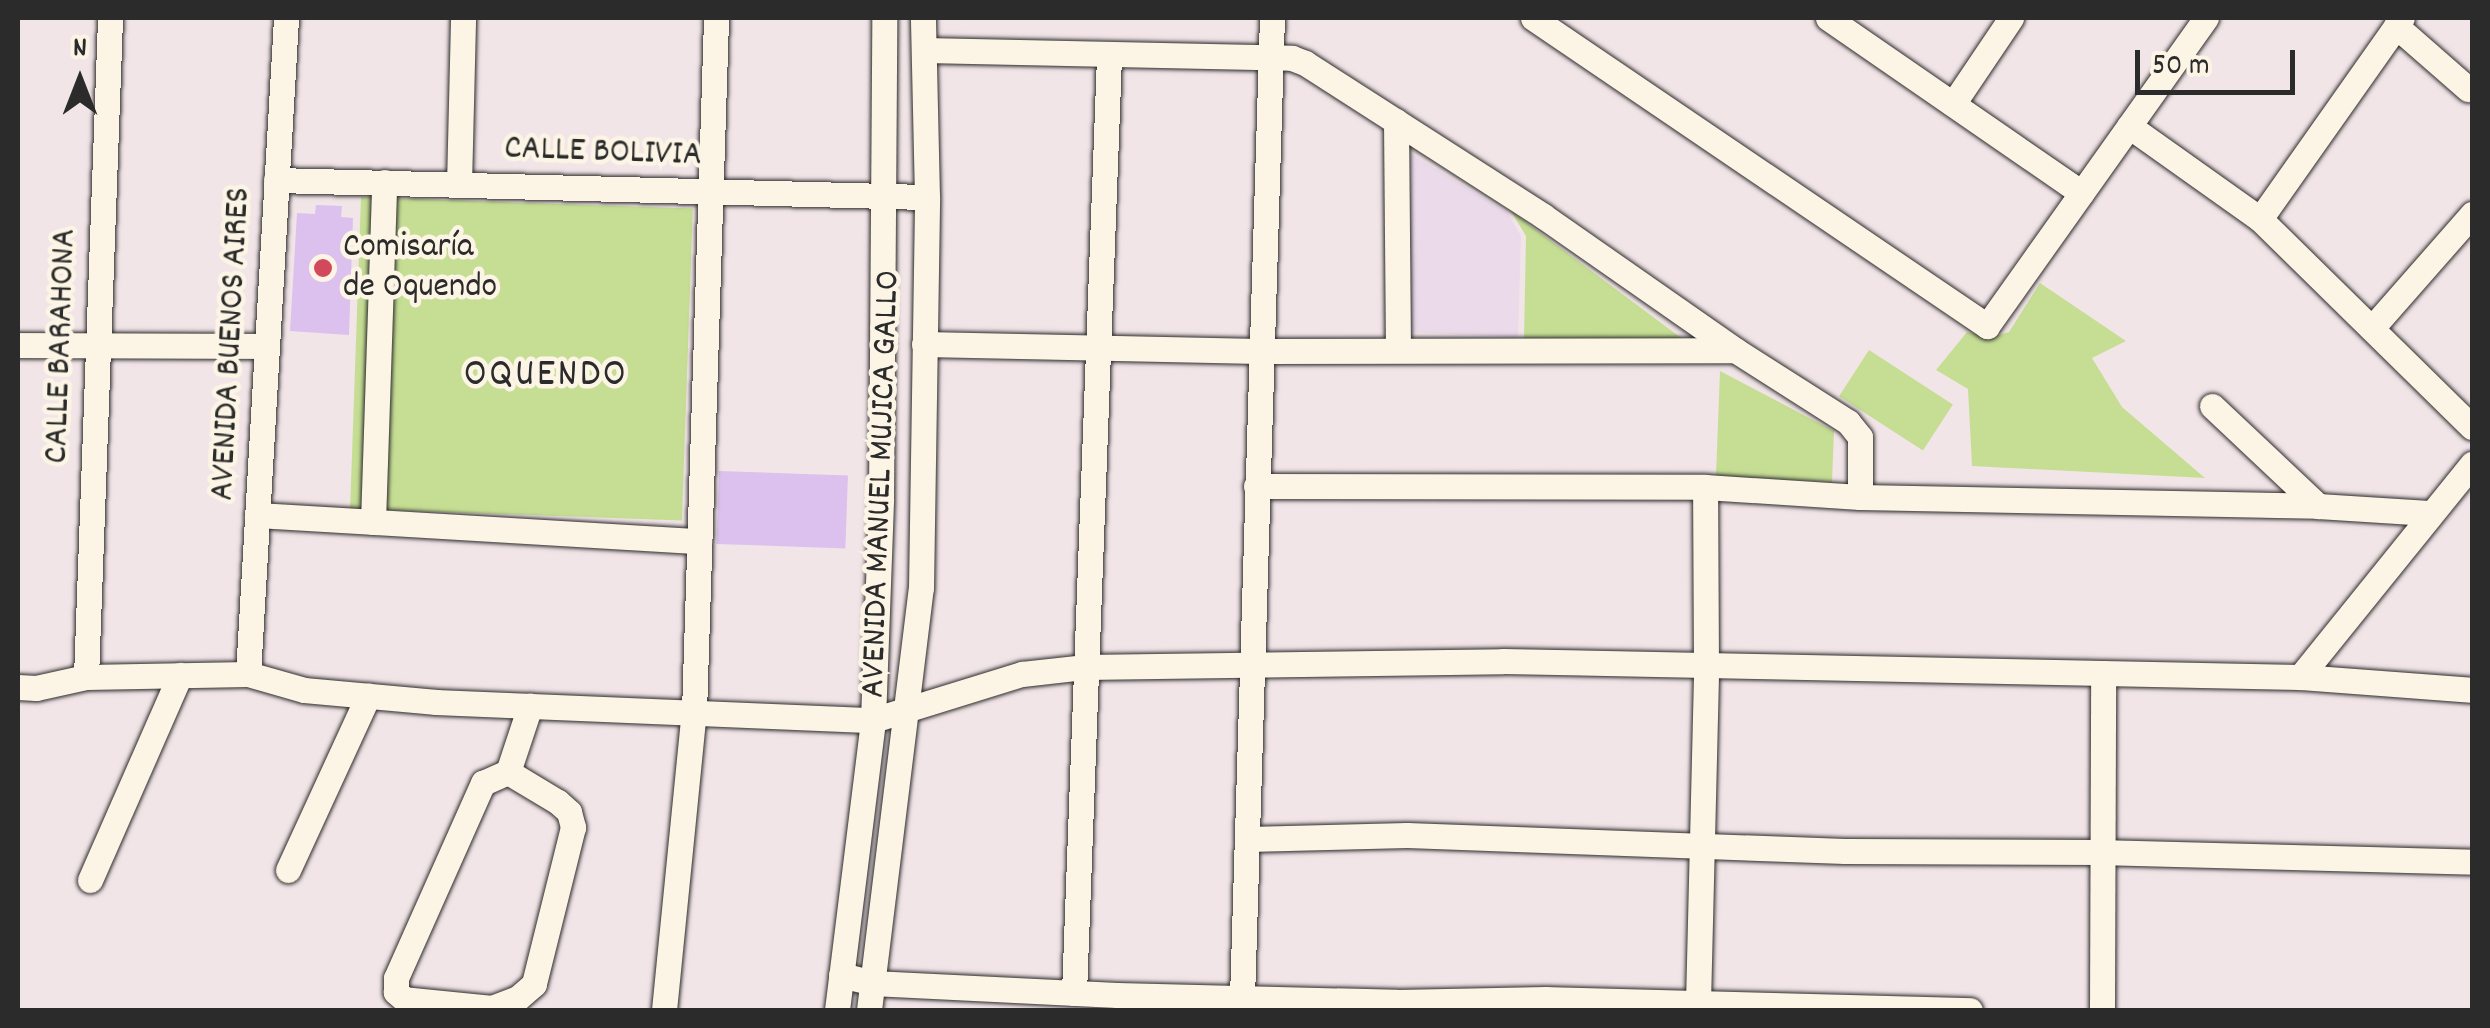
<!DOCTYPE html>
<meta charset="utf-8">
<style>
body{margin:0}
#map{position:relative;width:2490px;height:1028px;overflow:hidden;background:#f2e5e8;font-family:Dekko,sans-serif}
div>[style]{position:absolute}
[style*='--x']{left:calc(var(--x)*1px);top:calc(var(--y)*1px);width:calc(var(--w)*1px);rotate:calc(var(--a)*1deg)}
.built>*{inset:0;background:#ebdaea}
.green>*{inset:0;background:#c6de94;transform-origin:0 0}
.building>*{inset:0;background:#dcc0ee;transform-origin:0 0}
.roads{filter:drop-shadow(0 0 2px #2b2b2b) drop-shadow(0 0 2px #2b2b2b)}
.minor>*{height:25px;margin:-12.5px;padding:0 12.5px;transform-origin:12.5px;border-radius:12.5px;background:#fcf5e5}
.dots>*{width:28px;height:28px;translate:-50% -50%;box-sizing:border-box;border:5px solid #fcf5e5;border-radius:50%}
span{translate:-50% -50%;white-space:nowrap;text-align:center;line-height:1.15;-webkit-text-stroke:9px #fcf5e5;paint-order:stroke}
.street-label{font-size:35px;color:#2b2b2b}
.poi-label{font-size:35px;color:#2b2b2b}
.left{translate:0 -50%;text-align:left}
.quarter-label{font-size:40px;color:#2b2b2b;letter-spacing:2.5px}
.frame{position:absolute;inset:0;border:20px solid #2b2b2b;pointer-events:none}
.north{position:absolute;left:30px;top:30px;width:100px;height:100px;-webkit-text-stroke:8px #fcf5e5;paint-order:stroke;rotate:0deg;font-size:28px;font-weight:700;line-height:40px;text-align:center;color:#2b2b2b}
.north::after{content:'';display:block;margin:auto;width:35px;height:45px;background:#2b2b2b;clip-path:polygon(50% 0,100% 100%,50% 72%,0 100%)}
.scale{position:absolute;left:2135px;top:50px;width:160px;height:45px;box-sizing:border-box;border:5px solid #2b2b2b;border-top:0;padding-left:12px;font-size:30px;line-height:35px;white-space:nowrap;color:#2b2b2b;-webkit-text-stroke:8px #fcf5e5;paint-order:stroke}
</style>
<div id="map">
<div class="built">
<i style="clip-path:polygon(1411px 154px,1507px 212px,1521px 236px,1518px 337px,1407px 332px)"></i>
</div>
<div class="green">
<i style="left:361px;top:197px;width:332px;height:312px;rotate:2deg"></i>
<i style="clip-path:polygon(1511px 211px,1688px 343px,1524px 339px,1526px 236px)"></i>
<i style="clip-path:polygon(2040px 283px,2126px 341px,2092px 358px,2122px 407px,2205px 478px,1972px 466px,1968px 389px,1936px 370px,1967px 332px,1989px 338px,2009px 332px)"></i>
<i style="left:1869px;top:350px;width:100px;height:55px;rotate:33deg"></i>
<i style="clip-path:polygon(1720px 371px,1834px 431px,1832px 482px,1716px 476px)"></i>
</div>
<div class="building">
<i style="clip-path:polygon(316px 205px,342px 206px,341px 217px,353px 218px,349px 335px,290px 331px,297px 213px,315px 214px)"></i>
<i style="left:719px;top:471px;width:129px;height:73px;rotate:2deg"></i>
</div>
<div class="roads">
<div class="minor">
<i style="--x:1533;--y:18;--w:549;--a:34.15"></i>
<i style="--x:1987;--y:326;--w:378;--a:-54.6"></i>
<i style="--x:1828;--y:18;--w:308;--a:34.6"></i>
<i style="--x:2396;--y:26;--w:96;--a:41.2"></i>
<i style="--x:924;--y:50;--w:368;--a:1.2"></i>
<i style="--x:1292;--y:58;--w:14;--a:21"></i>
<i style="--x:1305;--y:63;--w:283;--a:32.7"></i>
<i style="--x:1543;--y:216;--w:234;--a:34.9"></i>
<i style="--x:1735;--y:350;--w:134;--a:32.5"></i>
<i style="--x:1848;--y:422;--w:19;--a:51"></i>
<i style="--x:1860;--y:437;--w:60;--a:90"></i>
<i style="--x:1953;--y:104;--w:104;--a:-56"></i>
<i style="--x:1396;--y:121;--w:229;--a:89.5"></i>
<i style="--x:2129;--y:126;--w:161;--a:35.4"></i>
<i style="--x:2260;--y:219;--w:297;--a:44.5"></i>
<i style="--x:276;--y:180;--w:651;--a:1.5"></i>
<i style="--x:459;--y:185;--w:167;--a:-88.6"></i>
<i style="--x:2260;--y:219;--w:246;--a:-54.8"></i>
<i style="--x:2372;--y:328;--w:152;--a:-48.7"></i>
<i style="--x:924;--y:344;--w:336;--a:1.2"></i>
<i style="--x:1260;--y:351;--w:475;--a:-0.1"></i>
<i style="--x:18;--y:345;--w:249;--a:0.2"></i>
<i style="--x:2212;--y:406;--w:146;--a:43.3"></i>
<i style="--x:1256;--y:486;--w:449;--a:0.1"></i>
<i style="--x:1705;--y:487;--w:155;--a:3.7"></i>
<i style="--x:1860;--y:497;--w:458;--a:1.1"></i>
<i style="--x:2318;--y:506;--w:111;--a:3.6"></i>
<i style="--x:257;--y:515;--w:443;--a:3.4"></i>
<i style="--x:373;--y:522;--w:340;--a:-88.1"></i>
<i style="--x:248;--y:674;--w:657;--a:-86.68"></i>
<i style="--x:86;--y:677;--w:659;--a:-87.91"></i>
<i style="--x:2300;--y:677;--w:274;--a:-51.1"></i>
<i style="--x:18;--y:687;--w:18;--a:3"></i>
<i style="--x:36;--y:688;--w:51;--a:-12.4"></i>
<i style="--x:86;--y:677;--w:162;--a:-1.1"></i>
<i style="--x:248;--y:674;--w:58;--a:15.9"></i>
<i style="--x:304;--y:690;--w:133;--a:5.2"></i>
<i style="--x:436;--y:702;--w:437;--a:2.4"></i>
<i style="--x:873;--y:720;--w:156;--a:-17.2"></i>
<i style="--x:1022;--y:674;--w:62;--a:-6.4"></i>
<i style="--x:1084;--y:667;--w:419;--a:-0.8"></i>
<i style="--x:1503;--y:661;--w:797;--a:1.15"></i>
<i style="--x:2300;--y:677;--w:172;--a:4.3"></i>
<i style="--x:508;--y:772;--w:58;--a:31"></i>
<i style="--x:558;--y:802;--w:15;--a:42"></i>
<i style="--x:569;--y:812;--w:16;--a:75"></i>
<i style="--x:573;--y:827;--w:162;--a:104"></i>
<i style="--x:534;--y:984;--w:21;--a:139"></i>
<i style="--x:518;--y:998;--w:28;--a:159"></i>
<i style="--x:492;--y:1008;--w:88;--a:-174.2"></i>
<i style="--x:404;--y:999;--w:11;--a:-139"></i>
<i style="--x:396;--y:992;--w:14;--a:-90"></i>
<i style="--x:396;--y:978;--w:214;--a:-66"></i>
<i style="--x:483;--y:783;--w:27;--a:-24"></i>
<i style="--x:508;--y:772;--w:70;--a:-71.6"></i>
<i style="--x:1248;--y:839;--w:159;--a:-1.4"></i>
<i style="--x:1407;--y:835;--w:438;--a:2.1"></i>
<i style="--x:1845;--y:851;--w:256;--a:0.2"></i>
<i style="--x:2101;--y:852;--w:371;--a:1.5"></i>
<i style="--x:288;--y:870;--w:192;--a:-65.3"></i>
<i style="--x:90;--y:880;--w:224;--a:-66.3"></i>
<i style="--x:841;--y:975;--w:32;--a:14"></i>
<i style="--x:872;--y:983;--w:245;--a:2.8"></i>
<i style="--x:1117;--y:995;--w:279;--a:1.4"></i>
<i style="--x:1396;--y:1002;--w:150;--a:-1.1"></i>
<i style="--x:1546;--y:999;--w:424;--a:1.5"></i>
<i style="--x:1074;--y:993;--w:939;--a:-87.86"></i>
<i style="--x:1242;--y:998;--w:980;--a:-88.25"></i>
<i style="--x:1698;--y:1003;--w:338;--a:-88.6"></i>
<i style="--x:1706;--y:665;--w:178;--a:-90.3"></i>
<i style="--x:664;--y:1010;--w:300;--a:-84.3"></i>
<i style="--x:694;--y:712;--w:694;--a:-88.18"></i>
<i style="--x:837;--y:1010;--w:292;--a:-82.9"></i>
<i style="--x:873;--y:720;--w:221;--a:-87.9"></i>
<i style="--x:881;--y:499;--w:481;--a:-89.6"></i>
<i style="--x:869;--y:1010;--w:425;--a:-83"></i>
<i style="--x:921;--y:588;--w:391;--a:-89.1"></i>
<i style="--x:927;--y:197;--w:179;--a:-91.3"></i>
<i style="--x:2102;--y:1010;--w:337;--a:-89.8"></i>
</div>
</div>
<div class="dots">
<i style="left:323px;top:268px;background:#d1495b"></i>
</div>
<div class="street-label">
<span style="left:603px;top:153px;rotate:2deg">CALLE BOLIVIA</span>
<span style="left:232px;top:344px;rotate:-87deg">AVENIDA BUENOS AIRES</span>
<span style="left:62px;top:346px;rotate:-88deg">CALLE BARAHONA</span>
<span style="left:882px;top:484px;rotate:-88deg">AVENIDA MANUEL MUJICA GALLO</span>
</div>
<div class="poi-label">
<span class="left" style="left:343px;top:268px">Comisaría<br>de Oquendo</span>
</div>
<div class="quarter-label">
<span style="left:546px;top:377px">OQUENDO</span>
</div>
<div class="frame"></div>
<div class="north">N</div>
<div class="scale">50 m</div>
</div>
